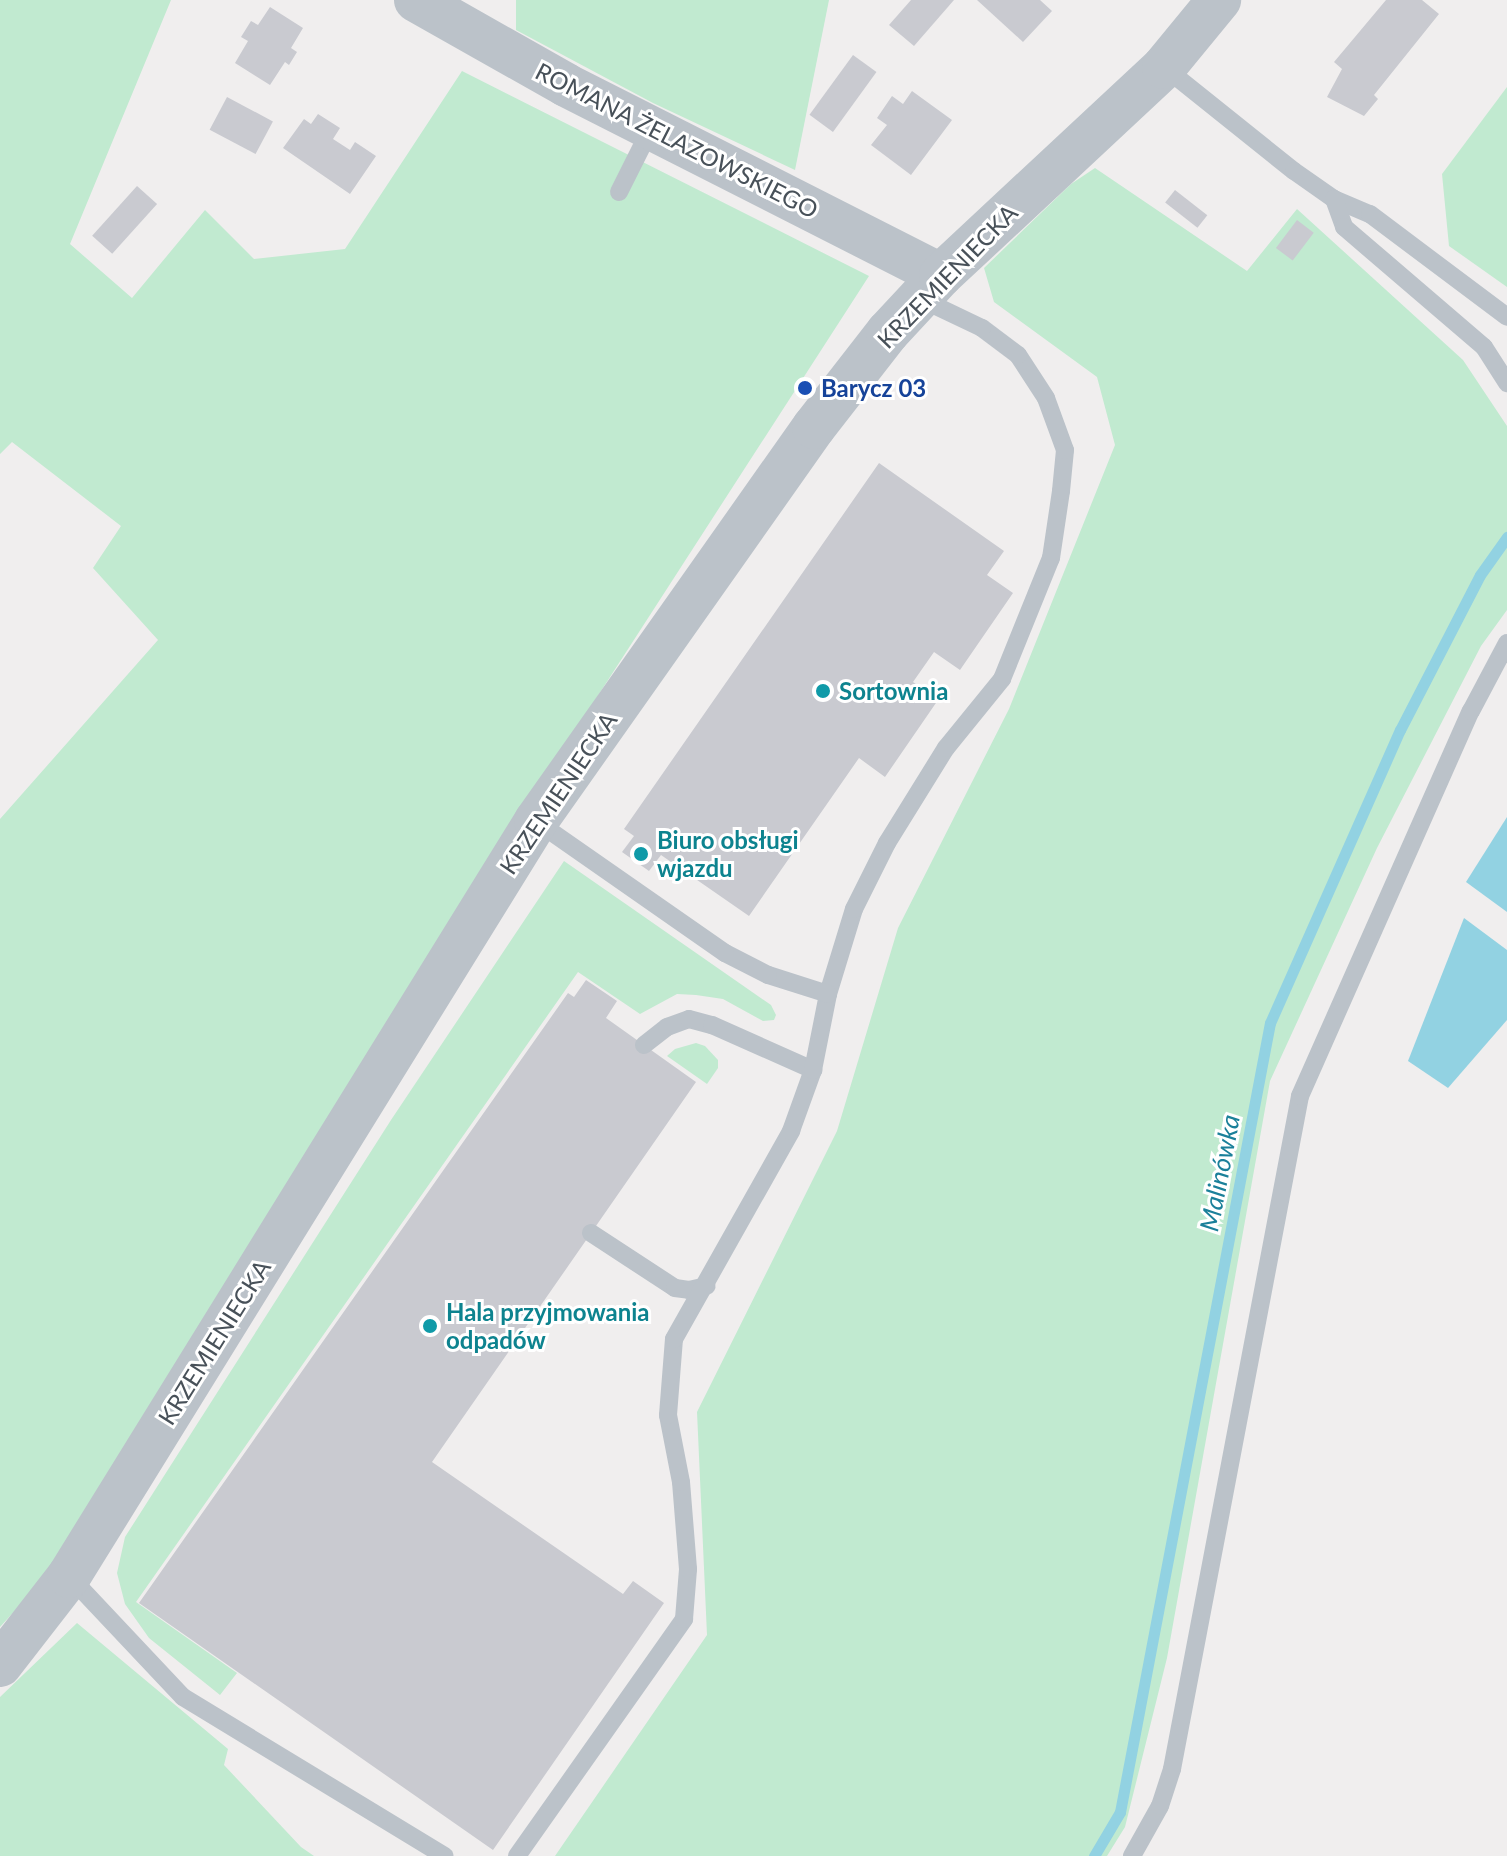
<!DOCTYPE html>
<meta charset="utf-8">
<style>
body{margin:0}
#map{position:relative;width:1507px;height:1856px;overflow:hidden;background:#f0eeee;font-family:Lato,sans-serif}
div>[style]{position:absolute}
[style*='--x']{left:calc(var(--x)*1px);top:calc(var(--y)*1px);width:calc(var(--w)*1px);rotate:calc(var(--a)*1deg)}
.green>*{inset:0;background:#c1ead0}
.water>*{inset:0;background:#92d2e2}
.stream>*{height:11px;margin:-5.5px;padding:0 5.5px;transform-origin:5.5px;border-radius:5.5px;background:#92d2e2}
.building>*{inset:0;background:#c9cad0;transform-origin:0 0}
.service>*{height:18px;margin:-9px;padding:0 9px;transform-origin:9px;border-radius:9px;background:#bbc2c9}
.tertiary>*{height:44px;margin:-22px;padding:0 22px;transform-origin:22px;border-radius:22px;background:#bbc2c9}
.dots>*{width:22px;height:22px;translate:-50% -50%;box-sizing:border-box;border:4px solid #fff;border-radius:50%}
span{translate:-50% -50%;white-space:nowrap;text-align:center;line-height:1.15;-webkit-text-stroke:6px #fff;paint-order:stroke}
.street-label{font-size:24px;color:#485159}
.transit-label{font-size:24px;color:#164399;font-weight:700}
.left{translate:0 -50%;text-align:left}
.culture-label{font-size:24px;color:#0d838f;font-weight:700}
.water-label{font-size:26px;color:#1b809a;font-style:italic}
</style>
<div id="map">
<div class="green">
<i style="clip-path:polygon(0 0,171px 0,70px 244px,132px 298px,205px 210px,254px 259px,345px 249px,462px 71px,869px 276px,526px 807px,39px 1584px,0 1627px,0 819px,158px 640px,93px 568px,121px 526px,12px 442px,0 454px)"></i>
<i style="clip-path:polygon(516px 0,829px 0,795px 170px,653px 103px,516px 30px)"></i>
<i style="clip-path:polygon(1507px 87px,1507px 287px,1449px 246px,1442px 174px)"></i>
<i style="clip-path:polygon(1095px 168px,1247px 271px,1297px 209px,1463px 360px,1507px 426px,1507px 610px,1481px 646px,1377px 848px,1270px 1081px,1167px 1658px,1125px 1827px,1107px 1856px,555px 1856px,707px 1635px,697px 1412px,837px 1131px,898px 928px,1009px 709px,1115px 445px,1097px 377px,994px 302px,984px 268px,1071px 184px)"></i>
<i style="clip-path:polygon(564px 861px,771px 1005px,776px 1015px,774px 1020px,763px 1021px,723px 999px,696px 995px,677px 994px,640px 1014px,578px 972px,136px 1602px,237px 1673px,220px 1695px,149px 1638px,125px 1604px,117px 1573px,125px 1537px,391px 1120px)"></i>
<i style="clip-path:polygon(696px 1043px,705px 1046px,718px 1060px,718px 1068px,707px 1084px,667px 1056px,675px 1049px)"></i>
<i style="clip-path:polygon(77px 1623px,228px 1749px,224px 1765px,301px 1847px,314px 1856px,0 1856px,0 1697px)"></i>
</div>
<div class="water">
<i style="clip-path:polygon(1507px 817px,1507px 912px,1466px 882px)"></i>
<i style="clip-path:polygon(1464px 918px,1507px 950px,1507px 1020px,1448px 1088px,1408px 1061px)"></i>
</div>
<div class="stream">
<i style="--x:1094;--y:1856;--w:51;--a:-59.4"></i>
<i style="--x:1120;--y:1812;--w:803;--a:-79.24"></i>
<i style="--x:1270;--y:1023;--w:321;--a:-66.1"></i>
<i style="--x:1400;--y:730;--w:174;--a:-62.7"></i>
<i style="--x:1480;--y:575;--w:47;--a:-54.6"></i>
</div>
<div class="building">
<i style="clip-path:polygon(911px 0,954px 0,914px 46px,889px 25px)"></i>
<i style="clip-path:polygon(977px 0,1040px 0,1052px 11px,1023px 42px)"></i>
<i style="clip-path:polygon(1386px 0,1422px 0,1439px 14px,1374px 95px,1378px 99px,1364px 116px,1327px 97px,1342px 69px,1334px 62px)"></i>
<i style="clip-path:polygon(270px 7px,303px 28px,291px 48px,297px 52px,289px 65px,285px 62px,270px 85px,235px 63px,248px 41px,241px 37px,251px 21px,258px 25px)"></i>
<i style="left:853px;top:55px;width:29px;height:74px;rotate:36deg"></i>
<i style="clip-path:polygon(912px 91px,952px 120px,911px 175px,871px 145px,887px 125px,877px 118px,892px 96px,903px 104px)"></i>
<i style="left:227px;top:97px;width:52px;height:37px;rotate:28deg"></i>
<i style="clip-path:polygon(318px 114px,340px 128px,333px 139px,350px 150px,355px 142px,376px 156px,350px 194px,283px 148px,304px 119px,311px 124px)"></i>
<i style="left:137px;top:186px;width:27px;height:67px;rotate:42deg"></i>
<i style="left:1175px;top:190px;width:41px;height:16px;rotate:38deg"></i>
<i style="left:1297px;top:220px;width:21px;height:35px;rotate:37deg"></i>
<i style="clip-path:polygon(879px 463px,1004px 551px,987px 575px,1013px 593px,960px 670px,934px 652px,913px 682px,938px 700px,885px 777px,859px 758px,749px 916px,661px 855px,649px 871px,622px 852px,634px 836px,624px 829px)"></i>
<i style="clip-path:polygon(586px 980px,617px 1001px,606px 1018px,696px 1082px,432px 1462px,623px 1594px,633px 1581px,664px 1603px,493px 1850px,139px 1603px,568px 993px,574px 997px)"></i>
</div>
<div class="service">
<i style="--x:1164;--y:67;--w:166;--a:38.7"></i>
<i style="--x:1294;--y:171;--w:49;--a:35"></i>
<i style="--x:1334;--y:199;--w:39;--a:23"></i>
<i style="--x:1370;--y:214;--w:171;--a:36.9"></i>
<i style="--x:619;--y:192;--w:72;--a:-63.4"></i>
<i style="--x:1334;--y:199;--w:30;--a:70"></i>
<i style="--x:1344;--y:227;--w:184;--a:40.6"></i>
<i style="--x:1484;--y:347;--w:43;--a:57.4"></i>
<i style="--x:828;--y:994;--w:89;--a:-73"></i>
<i style="--x:854;--y:909;--w:74;--a:-63.4"></i>
<i style="--x:887;--y:843;--w:112;--a:-58.2"></i>
<i style="--x:946;--y:748;--w:89;--a:-50.9"></i>
<i style="--x:1002;--y:679;--w:131;--a:-68"></i>
<i style="--x:1051;--y:558;--w:68;--a:-81.5"></i>
<i style="--x:1061;--y:491;--w:41;--a:-84.4"></i>
<i style="--x:1065;--y:450;--w:55;--a:-110.1"></i>
<i style="--x:1046;--y:398;--w:51;--a:-123.1"></i>
<i style="--x:1018;--y:355;--w:45;--a:-143.1"></i>
<i style="--x:982;--y:328;--w:70;--a:-154.5"></i>
<i style="--x:644;--y:1045;--w:29;--a:-38"></i>
<i style="--x:667;--y:1027;--w:23;--a:-20"></i>
<i style="--x:689;--y:1019;--w:24;--a:15"></i>
<i style="--x:712;--y:1025;--w:111;--a:24"></i>
<i style="--x:591;--y:1233;--w:100;--a:33.2"></i>
<i style="--x:675;--y:1288;--w:14;--a:8"></i>
<i style="--x:689;--y:1290;--w:18;--a:-13"></i>
<i style="--x:69;--y:1576;--w:166;--a:46.7"></i>
<i style="--x:183;--y:1697;--w:306;--a:31.3"></i>
<i style="--x:517;--y:1856;--w:290;--a:-54.8"></i>
<i style="--x:684;--y:1619;--w:50;--a:-85.4"></i>
<i style="--x:688;--y:1569;--w:87;--a:-94.6"></i>
<i style="--x:681;--y:1482;--w:68;--a:-101"></i>
<i style="--x:668;--y:1415;--w:76;--a:-85.5"></i>
<i style="--x:674;--y:1339;--w:239;--a:-60.6"></i>
<i style="--x:791;--y:1131;--w:65;--a:-70.2"></i>
<i style="--x:813;--y:1070;--w:77;--a:-78.8"></i>
<i style="--x:828;--y:994;--w:63;--a:-162.4"></i>
<i style="--x:768;--y:975;--w:48;--a:-152.9"></i>
<i style="--x:725;--y:953;--w:231;--a:-145.1"></i>
<i style="--x:1132;--y:1856;--w:57;--a:-60.8"></i>
<i style="--x:1160;--y:1806;--w:39;--a:-72"></i>
<i style="--x:1172;--y:1769;--w:685;--a:-79.23"></i>
<i style="--x:1300;--y:1096;--w:421;--a:-66.1"></i>
<i style="--x:1471;--y:711;--w:77;--a:-62.1"></i>
</div>
<div class="tertiary">
<i style="--x:416;--y:0;--w:172;--a:29.5"></i>
<i style="--x:566;--y:85;--w:420;--a:26.9"></i>
<i style="--x:0;--y:1665;--w:113;--a:-52.2"></i>
<i style="--x:69;--y:1576;--w:888;--a:-58.26"></i>
<i style="--x:536;--y:821;--w:482;--a:-54.8"></i>
<i style="--x:814;--y:427;--w:120;--a:-52.1"></i>
<i style="--x:888;--y:332;--w:78;--a:-47.1"></i>
<i style="--x:941;--y:275;--w:305;--a:-43"></i>
<i style="--x:1164;--y:67;--w:87;--a:-50.6"></i>
</div>
<div class="dots">
<i style="left:805px;top:388px;background:#1a4fb4"></i>
<i style="left:823px;top:691px;background:#0f9aa8"></i>
<i style="left:641px;top:854px;background:#0f9aa8"></i>
<i style="left:430px;top:1326px;background:#0f9aa8"></i>
</div>
<div class="street-label">
<span style="left:677px;top:140px;rotate:27deg">ROMANA ŻELAZOWSKIEGO</span>
<span style="left:947px;top:276px;rotate:-46deg">KRZEMIENIECKA</span>
<span style="left:558px;top:793px;rotate:-56deg">KRZEMIENIECKA</span>
<span style="left:214px;top:1342px;rotate:-58deg">KRZEMIENIECKA</span>
</div>
<div class="transit-label">
<span class="left" style="left:821px;top:388px">Barycz 03</span>
</div>
<div class="culture-label">
<span class="left" style="left:839px;top:691px">Sortownia</span>
<span class="left" style="left:657px;top:854px">Biuro obsługi<br>wjazdu</span>
<span class="left" style="left:446px;top:1326px">Hala przyjmowania<br>odpadów</span>
</div>
<div class="water-label">
<span style="left:1220px;top:1173px;rotate:-79deg">Malinówka</span>
</div>
</div>
